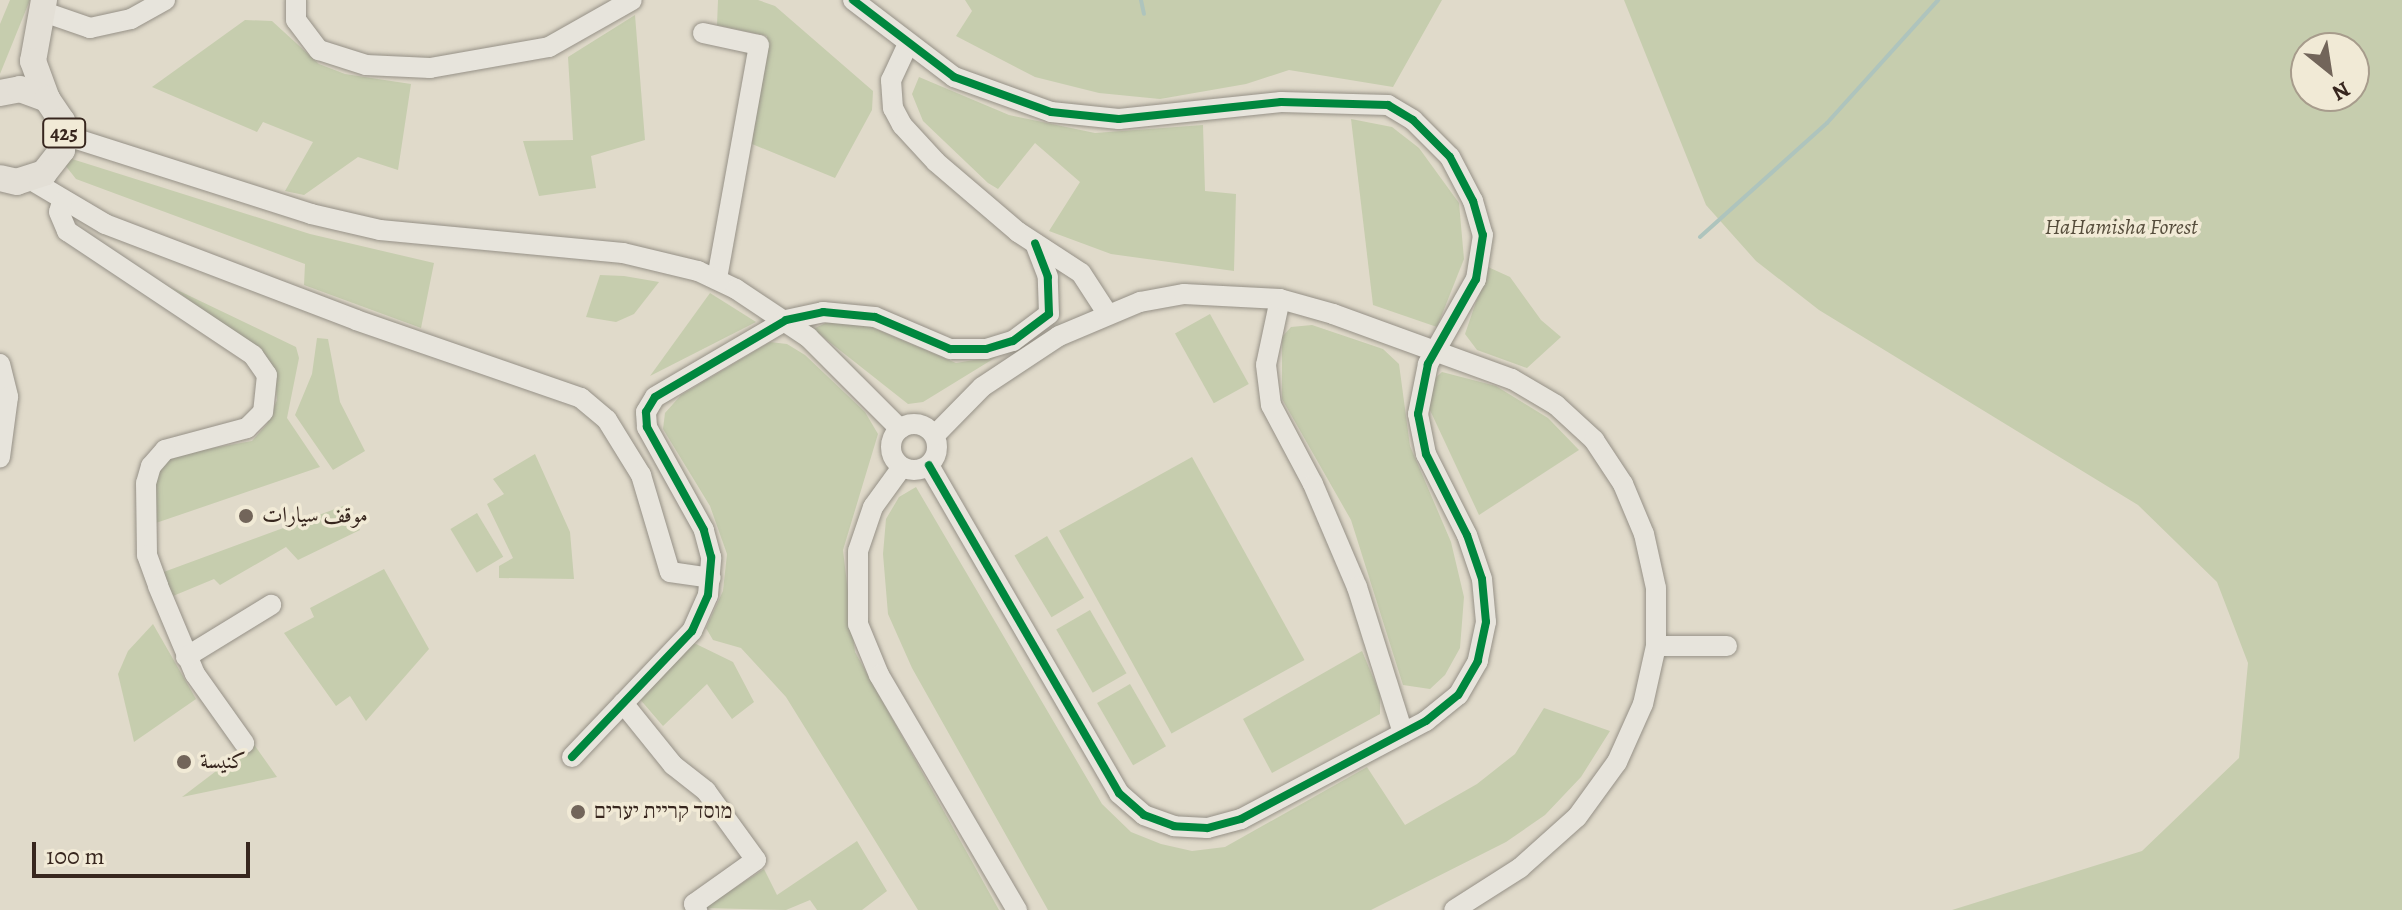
<!DOCTYPE html>
<meta charset="utf-8">
<style>
body{margin:0}
#map{position:relative;width:2402px;height:910px;overflow:hidden;background:#e0daca;font-family:Alegreya,Amiri,"Frank Ruhl Libre",serif}
div>[style]{position:absolute}
[style*='--x']{left:calc(var(--x)*1px);top:calc(var(--y)*1px);width:calc(var(--w)*1px);rotate:calc(var(--a)*1deg)}
.green>*{inset:0;background:#c6cdae;transform-origin:0 0}
.stream>*{height:4px;margin:-2px;padding:0 2px;transform-origin:2px;border-radius:2px;background:#aec4bd}
.roads{filter:drop-shadow(0 0 2px #969187) drop-shadow(0 0 2px #969187)}
.minor>*{height:20px;margin:-10px;padding:0 10px;transform-origin:10px;border-radius:10px;background:#e7e4dc}
.minor>.ring{margin:-10px;padding:0;box-sizing:content-box;background:none;border:20px solid #e7e4dc;border-radius:50%}
.major>*{height:26px;margin:-13px;padding:0 13px;transform-origin:13px;border-radius:13px;background:#e3dfd6}
.cycleway>*{height:8px;margin:-4px;padding:0 4px;transform-origin:4px;border-radius:4px;background:#00873e}
.dots>*{width:22px;height:22px;translate:-50% -50%;box-sizing:border-box;border:4px solid #f1ead6;border-radius:50%}
span{translate:-50% -50%;white-space:nowrap;text-align:center;line-height:1.15;-webkit-text-stroke:7px #f1ead6;paint-order:stroke}
.shield-label span{padding:2px 6px;background:#f1ead6;border:2px solid;border-radius:6px;-webkit-text-stroke-width:0}
.shield-label{font-size:20px;color:#37261e;font-weight:700}
.park-label{font-size:22px;color:#564d3c;font-style:italic}
.poi-label{font-size:22px;color:#37261e}
.left{translate:0 -50%;text-align:left}
.north{position:absolute;left:2290px;top:32px;width:80px;height:80px;box-sizing:border-box;background:#f1ead6;border:2px solid #a79c8c;border-radius:50%;rotate:150deg;font-size:22px;font-weight:700;line-height:32px;text-align:center;color:#37261e}
.north::after{content:'';display:block;margin:auto;width:28px;height:36px;background:#72655a;clip-path:polygon(50% 0,100% 100%,50% 72%,0 100%)}
.scale{position:absolute;left:32px;top:842px;width:218px;height:36px;box-sizing:border-box;border:4px solid #37261e;border-top:0;padding-left:10px;font-size:24px;line-height:28px;white-space:nowrap;color:#37261e;-webkit-text-stroke:6px #f1ead6;paint-order:stroke}
</style>
<div id="map">
<div class="green">
<i style="clip-path:polygon(10px 0,30px 0,0 74px,0 24px)"></i>
<i style="clip-path:polygon(718px 0,758px 0,775px 6px,873px 91px,872px 110px,835px 178px,752px 144px,767px 36px,717px 25px)"></i>
<i style="clip-path:polygon(965px 0,1442px 0,1393px 87px,1289px 70px,1246px 84px,1160px 99px,1099px 93px,1035px 77px,956px 36px,972px 11px)"></i>
<i style="clip-path:polygon(evenodd,1624px 0,2402px 0,2402px 910px,1952px 910px,2142px 851px,2239px 758px,2248px 663px,2217px 582px,2138px 505px,1819px 310px,1756px 261px,1706px 205px,1624px 0,2306px 48px,2354px 48px,2354px 96px,2306px 96px,2306px 48px)"></i>
<i style="clip-path:polygon(635px 15px,645px 140px,591px 156px,596px 188px,539px 196px,523px 141px,573px 140px,568px 57px)"></i>
<i style="clip-path:polygon(245px 20px,272px 21px,319px 64px,345px 74px,411px 84px,398px 170px,358px 157px,304px 195px,285px 191px,313px 142px,263px 122px,257px 132px,152px 87px)"></i>
<i style="clip-path:polygon(919px 77px,1009px 115px,1095px 133px,1203px 125px,1205px 191px,1236px 194px,1234px 271px,1111px 254px,1049px 231px,1080px 182px,1035px 143px,998px 189px,988px 183px,923px 121px,912px 94px)"></i>
<i style="clip-path:polygon(1351px 119px,1392px 127px,1419px 148px,1459px 203px,1464px 259px,1437px 327px,1373px 305px)"></i>
<i style="clip-path:polygon(72px 159px,310px 234px,434px 263px,421px 328px,304px 285px,305px 264px,76px 179px,65px 165px)"></i>
<i style="clip-path:polygon(1488px 267px,1510px 277px,1541px 320px,1561px 337px,1527px 368px,1477px 350px,1465px 334px)"></i>
<i style="clip-path:polygon(600px 275px,624px 276px,659px 282px,634px 314px,616px 322px,586px 317px)"></i>
<i style="clip-path:polygon(171px 287px,296px 347px,299px 358px,287px 418px,320px 467px,150px 525px,156px 474px,163px 463px,179px 454px,252px 441px,267px 424px,277px 400px,274px 369px,264px 353px)"></i>
<i style="clip-path:polygon(710px 293px,756px 322px,650px 376px)"></i>
<i style="left:1210px;top:314px;width:80px;height:40px;rotate:61deg"></i>
<i style="clip-path:polygon(830px 321px,869px 326px,956px 363px,998px 356px,923px 402px,908px 404px,813px 329px)"></i>
<i style="clip-path:polygon(1312px 325px,1383px 349px,1399px 364px,1410px 446px,1451px 542px,1464px 597px,1460px 648px,1445px 675px,1430px 689px,1403px 685px,1351px 520px,1282px 399px,1282px 337px,1291px 327px)"></i>
<i style="clip-path:polygon(317px 338px,328px 339px,340px 402px,365px 451px,333px 470px,295px 415px,312px 374px)"></i>
<i style="clip-path:polygon(770px 342px,787px 344px,805px 355px,865px 412px,878px 434px,843px 550px,855px 652px,999px 910px,918px 910px,786px 697px,741px 648px,713px 640px,706px 628px,723px 591px,727px 554px,710px 506px,663px 429px,665px 413px,681px 395px)"></i>
<i style="clip-path:polygon(1442px 372px,1496px 386px,1548px 418px,1579px 450px,1479px 515px,1429px 408px,1433px 380px)"></i>
<i style="clip-path:polygon(535px 454px,570px 532px,574px 579px,499px 578px,499px 566px,513px 558px,487px 504px,504px 494px,493px 479px)"></i>
<i style="left:1192px;top:457px;width:232px;height:152px;rotate:61deg"></i>
<i style="clip-path:polygon(916px 487px,1102px 804px,1131px 832px,1161px 844px,1192px 851px,1225px 847px,1367px 767px,1405px 825px,1477px 784px,1515px 754px,1544px 708px,1610px 731px,1581px 777px,1545px 815px,1506px 842px,1371px 910px,1048px 910px,912px 668px,888px 614px,883px 554px,886px 519px,899px 497px)"></i>
<i style="clip-path:polygon(346px 505px,360px 530px,298px 560px,286px 547px,220px 585px,214px 579px,173px 596px,161px 573px)"></i>
<i style="left:477px;top:513px;width:51px;height:31px;rotate:59deg"></i>
<i style="left:1047px;top:536px;width:72px;height:38px;rotate:59deg"></i>
<i style="clip-path:polygon(384px 569px,429px 649px,366px 721px,350px 696px,336px 706px,284px 633px,314px 617px,310px 608px)"></i>
<i style="left:1090px;top:610px;width:73px;height:39px;rotate:60deg"></i>
<i style="clip-path:polygon(153px 624px,196px 699px,134px 742px,118px 674px,128px 651px)"></i>
<i style="clip-path:polygon(694px 643px,733px 662px,754px 702px,732px 719px,707px 684px,663px 726px,638px 697px)"></i>
<i style="clip-path:polygon(1362px 651px,1380px 694px,1380px 714px,1272px 773px,1243px 719px)"></i>
<i style="left:1130px;top:684px;width:72px;height:38px;rotate:60deg"></i>
<i style="clip-path:polygon(253px 743px,277px 777px,182px 797px)"></i>
<i style="clip-path:polygon(857px 841px,887px 891px,862px 910px,817px 910px,810px 900px,786px 910px,704px 908px,764px 869px,777px 895px)"></i>
</div>
<div class="stream">
<i style="--x:1141;--y:0;--w:14;--a:78"></i>
<i style="--x:1700;--y:237;--w:171;--a:-41.9"></i>
<i style="--x:1827;--y:123;--w:166;--a:-47.9"></i>
</div>
<div class="roads">
<div class="minor">
<i style="--x:296;--y:0;--w:20;--a:90"></i>
<i style="--x:296;--y:20;--w:38;--a:53"></i>
<i style="--x:319;--y:50;--w:49;--a:17.7"></i>
<i style="--x:366;--y:65;--w:64;--a:2.7"></i>
<i style="--x:430;--y:68;--w:121;--a:-10"></i>
<i style="--x:549;--y:47;--w:95;--a:-29.5"></i>
<i style="--x:853;--y:0;--w:127;--a:37.3"></i>
<i style="--x:954;--y:77;--w:103;--a:19.8"></i>
<i style="--x:1051;--y:112;--w:68;--a:5.9"></i>
<i style="--x:1119;--y:119;--w:163;--a:-6"></i>
<i style="--x:1281;--y:102;--w:107;--a:1.6"></i>
<i style="--x:1388;--y:105;--w:29;--a:31"></i>
<i style="--x:1413;--y:120;--w:52;--a:45"></i>
<i style="--x:1450;--y:157;--w:50;--a:62.4"></i>
<i style="--x:1473;--y:201;--w:35;--a:74"></i>
<i style="--x:1483;--y:235;--w:45;--a:99"></i>
<i style="--x:1476;--y:279;--w:98;--a:119.5"></i>
<i style="--x:1428;--y:364;--w:51;--a:101.3"></i>
<i style="--x:1418;--y:414;--w:41;--a:78.7"></i>
<i style="--x:1426;--y:454;--w:91;--a:63.2"></i>
<i style="--x:1467;--y:535;--w:46;--a:71.2"></i>
<i style="--x:1482;--y:579;--w:43;--a:84.7"></i>
<i style="--x:1486;--y:622;--w:40;--a:102"></i>
<i style="--x:1478;--y:661;--w:39;--a:120"></i>
<i style="--x:1458;--y:695;--w:41;--a:140.9"></i>
<i style="--x:1426;--y:721;--w:209;--a:152.1"></i>
<i style="--x:1241;--y:819;--w:35;--a:165"></i>
<i style="--x:1207;--y:828;--w:33;--a:-177"></i>
<i style="--x:1174;--y:826;--w:32;--a:-160"></i>
<i style="--x:1144;--y:815;--w:33;--a:-139"></i>
<i style="--x:1119;--y:793;--w:379;--a:-120.1"></i>
<i style="--x:41;--y:11;--w:52;--a:19.1"></i>
<i style="--x:90;--y:28;--w:42;--a:-12.4"></i>
<i style="--x:131;--y:19;--w:39;--a:-29"></i>
<i style="--x:703;--y:33;--w:57;--a:12.1"></i>
<i style="--x:759;--y:45;--w:238;--a:100.2"></i>
<i style="--x:907;--y:46;--w:38;--a:115"></i>
<i style="--x:891;--y:80;--w:28;--a:86"></i>
<i style="--x:893;--y:108;--w:19;--a:62"></i>
<i style="--x:902;--y:125;--w:50;--a:47.4"></i>
<i style="--x:936;--y:162;--w:108;--a:40.5"></i>
<i style="--x:1018;--y:232;--w:75;--a:33.1"></i>
<i style="--x:1081;--y:273;--w:48;--a:57"></i>
<i style="--x:64;--y:135;--w:259;--a:17.7"></i>
<i style="--x:311;--y:214;--w:71;--a:13.1"></i>
<i style="--x:380;--y:230;--w:244;--a:5.4"></i>
<i style="--x:623;--y:253;--w:77;--a:13.5"></i>
<i style="--x:698;--y:271;--w:42;--a:25.3"></i>
<i style="--x:736;--y:289;--w:87;--a:33.7"></i>
<i style="--x:808;--y:337;--w:130;--a:45"></i>
<i style="--x:31;--y:180;--w:86;--a:30.7"></i>
<i style="--x:105;--y:224;--w:269;--a:20.9"></i>
<i style="--x:356;--y:320;--w:238;--a:19.1"></i>
<i style="--x:581;--y:398;--w:34;--a:40"></i>
<i style="--x:607;--y:420;--w:65;--a:58.3"></i>
<i style="--x:641;--y:475;--w:101;--a:73.4"></i>
<i style="--x:670;--y:572;--w:41;--a:8.3"></i>
<i style="--x:62;--y:202;--w:10;--a:107"></i>
<i style="--x:59;--y:212;--w:21;--a:67"></i>
<i style="--x:67;--y:231;--w:224;--a:33.7"></i>
<i style="--x:253;--y:355;--w:24;--a:55"></i>
<i style="--x:267;--y:375;--w:37;--a:96"></i>
<i style="--x:263;--y:412;--w:23;--a:135"></i>
<i style="--x:247;--y:428;--w:85;--a:165"></i>
<i style="--x:165;--y:450;--w:21;--a:131"></i>
<i style="--x:151;--y:466;--w:18;--a:106"></i>
<i style="--x:146;--y:483;--w:72;--a:89.2"></i>
<i style="--x:147;--y:555;--w:33;--a:70"></i>
<i style="--x:158;--y:586;--w:95;--a:67.2"></i>
<i style="--x:195;--y:674;--w:85;--a:54.6"></i>
<i style="--x:1280;--y:299;--w:67;--a:102"></i>
<i style="--x:1266;--y:365;--w:40;--a:82.9"></i>
<i style="--x:1271;--y:405;--w:89;--a:62"></i>
<i style="--x:1313;--y:484;--w:112;--a:66.9"></i>
<i style="--x:1357;--y:587;--w:153;--a:72.5"></i>
<i style="--x:0;--y:364;--w:34;--a:76"></i>
<i style="--x:8;--y:397;--w:61;--a:97.6"></i>
<i class="ring" style="left:891px;top:424px;width:26px;height:26px"></i>
<i style="--x:935;--y:435;--w:67;--a:-45.6"></i>
<i style="--x:982;--y:387;--w:92;--a:-33.5"></i>
<i style="--x:1059;--y:336;--w:88;--a:-22.8"></i>
<i style="--x:1140;--y:302;--w:45;--a:-10.3"></i>
<i style="--x:1184;--y:294;--w:96;--a:3"></i>
<i style="--x:1280;--y:299;--w:55;--a:15.8"></i>
<i style="--x:1333;--y:314;--w:190;--a:20"></i>
<i style="--x:1512;--y:379;--w:51;--a:30.6"></i>
<i style="--x:1556;--y:405;--w:52;--a:42.6"></i>
<i style="--x:1594;--y:440;--w:53;--a:56.6"></i>
<i style="--x:1623;--y:484;--w:54;--a:67.2"></i>
<i style="--x:1644;--y:534;--w:55;--a:77.5"></i>
<i style="--x:1656;--y:588;--w:58;--a:90"></i>
<i style="--x:1656;--y:646;--w:59;--a:102.6"></i>
<i style="--x:1643;--y:704;--w:64;--a:114.1"></i>
<i style="--x:1617;--y:762;--w:68;--a:126"></i>
<i style="--x:1577;--y:817;--w:76;--a:138.2"></i>
<i style="--x:1520;--y:868;--w:78;--a:147.5"></i>
<i style="--x:902;--y:467;--w:49;--a:125.9"></i>
<i style="--x:873;--y:507;--w:46;--a:108.8"></i>
<i style="--x:858;--y:551;--w:73;--a:90"></i>
<i style="--x:858;--y:624;--w:55;--a:67.6"></i>
<i style="--x:879;--y:675;--w:273;--a:59.6"></i>
<i style="--x:1656;--y:646;--w:71;--a:0"></i>
<i style="--x:186;--y:657;--w:100;--a:-31.5"></i>
<i style="--x:623;--y:703;--w:80;--a:51.1"></i>
<i style="--x:673;--y:765;--w:42;--a:38.2"></i>
<i style="--x:706;--y:791;--w:85;--a:54.1"></i>
<i style="--x:756;--y:860;--w:76;--a:144.6"></i>
<i style="--x:694;--y:904;--w:7;--a:63"></i>
<i style="--x:572;--y:757;--w:174;--a:-46.4"></i>
<i style="--x:692;--y:631;--w:39;--a:-66"></i>
<i style="--x:708;--y:595;--w:38;--a:-85"></i>
<i style="--x:711;--y:557;--w:28;--a:-105"></i>
<i style="--x:704;--y:530;--w:118;--a:-119"></i>
<i style="--x:647;--y:427;--w:15;--a:-94"></i>
<i style="--x:646;--y:412;--w:17;--a:-59"></i>
<i style="--x:655;--y:397;--w:152;--a:-30.4"></i>
<i style="--x:786;--y:320;--w:38;--a:-12"></i>
<i style="--x:823;--y:312;--w:52;--a:5.5"></i>
<i style="--x:875;--y:317;--w:82;--a:23.1"></i>
<i style="--x:950;--y:349;--w:36;--a:0"></i>
<i style="--x:986;--y:349;--w:28;--a:-17"></i>
<i style="--x:1013;--y:341;--w:45;--a:-36.9"></i>
<i style="--x:1049;--y:314;--w:37;--a:-92"></i>
<i style="--x:1048;--y:277;--w:36;--a:-111"></i>
</div>
<div class="major">
<i style="--x:44;--y:0;--w:62;--a:100.2"></i>
<i style="--x:33;--y:61;--w:40;--a:69.8"></i>
<i style="--x:0;--y:93;--w:20;--a:-11"></i>
<i style="--x:20;--y:89;--w:29;--a:20"></i>
<i style="--x:47;--y:99;--w:27;--a:56"></i>
<i style="--x:62;--y:121;--w:14;--a:82"></i>
<i style="--x:64;--y:135;--w:15;--a:98"></i>
<i style="--x:62;--y:150;--w:29;--a:128"></i>
<i style="--x:44;--y:173;--w:28;--a:162"></i>
<i style="--x:17;--y:182;--w:17;--a:-167"></i>
</div>
</div>
<div class="cycleway">
<i style="--x:853;--y:0;--w:127;--a:37.3"></i>
<i style="--x:954;--y:77;--w:103;--a:19.8"></i>
<i style="--x:1051;--y:112;--w:68;--a:5.9"></i>
<i style="--x:1119;--y:119;--w:163;--a:-6"></i>
<i style="--x:1281;--y:102;--w:107;--a:1.6"></i>
<i style="--x:1388;--y:105;--w:29;--a:31"></i>
<i style="--x:1413;--y:120;--w:52;--a:45"></i>
<i style="--x:1450;--y:157;--w:50;--a:62.4"></i>
<i style="--x:1473;--y:201;--w:35;--a:74"></i>
<i style="--x:1483;--y:235;--w:45;--a:99"></i>
<i style="--x:1476;--y:279;--w:98;--a:119.5"></i>
<i style="--x:1428;--y:364;--w:51;--a:101.3"></i>
<i style="--x:1418;--y:414;--w:41;--a:78.7"></i>
<i style="--x:1426;--y:454;--w:91;--a:63.2"></i>
<i style="--x:1467;--y:535;--w:46;--a:71.2"></i>
<i style="--x:1482;--y:579;--w:43;--a:84.7"></i>
<i style="--x:1486;--y:622;--w:40;--a:102"></i>
<i style="--x:1478;--y:661;--w:39;--a:120"></i>
<i style="--x:1458;--y:695;--w:41;--a:140.9"></i>
<i style="--x:1426;--y:721;--w:209;--a:152.1"></i>
<i style="--x:1241;--y:819;--w:35;--a:165"></i>
<i style="--x:1207;--y:828;--w:33;--a:-177"></i>
<i style="--x:1174;--y:826;--w:32;--a:-160"></i>
<i style="--x:1144;--y:815;--w:33;--a:-139"></i>
<i style="--x:1119;--y:793;--w:379;--a:-120.1"></i>
<i style="--x:572;--y:757;--w:174;--a:-46.4"></i>
<i style="--x:692;--y:631;--w:39;--a:-66"></i>
<i style="--x:708;--y:595;--w:38;--a:-85"></i>
<i style="--x:711;--y:557;--w:28;--a:-105"></i>
<i style="--x:704;--y:530;--w:118;--a:-119"></i>
<i style="--x:647;--y:427;--w:15;--a:-94"></i>
<i style="--x:646;--y:412;--w:17;--a:-59"></i>
<i style="--x:655;--y:397;--w:152;--a:-30.4"></i>
<i style="--x:786;--y:320;--w:38;--a:-12"></i>
<i style="--x:823;--y:312;--w:52;--a:5.5"></i>
<i style="--x:875;--y:317;--w:82;--a:23.1"></i>
<i style="--x:950;--y:349;--w:36;--a:0"></i>
<i style="--x:986;--y:349;--w:28;--a:-17"></i>
<i style="--x:1013;--y:341;--w:45;--a:-36.9"></i>
<i style="--x:1049;--y:314;--w:37;--a:-92"></i>
<i style="--x:1048;--y:277;--w:36;--a:-111"></i>
</div>
<div class="dots">
<i style="left:246px;top:516px;background:#72655a"></i>
<i style="left:184px;top:762px;background:#72655a"></i>
<i style="left:578px;top:812px;background:#72655a"></i>
</div>
<div class="shield-label">
<span style="left:64px;top:133px">425</span>
</div>
<div class="park-label">
<span style="left:2121px;top:228px">HaHamisha Forest</span>
</div>
<div class="poi-label">
<span class="left" style="left:262px;top:516px">موقف سيارات</span>
<span class="left" style="left:200px;top:762px">كنيسة</span>
<span class="left" style="left:594px;top:812px">מוסד קריית יערים</span>
</div>
<div class="north">N</div>
<div class="scale">100 m</div>
</div>
